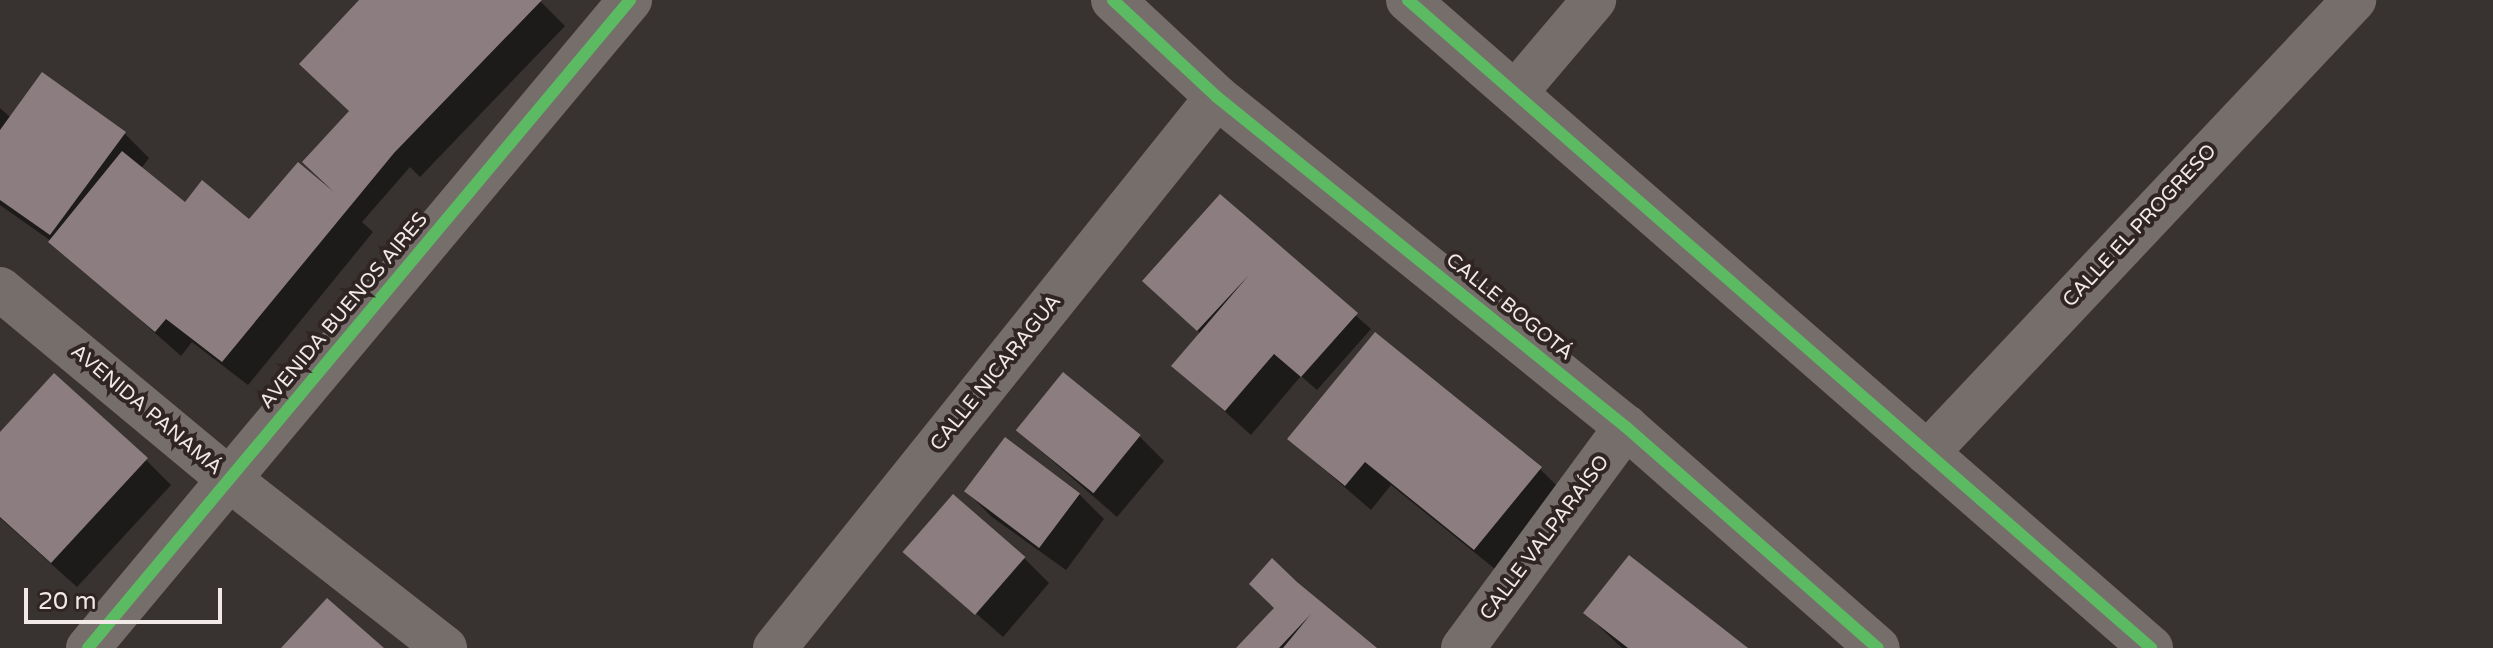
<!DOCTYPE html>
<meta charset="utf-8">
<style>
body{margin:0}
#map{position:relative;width:2493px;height:648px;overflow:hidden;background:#383231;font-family:"Varela Round",sans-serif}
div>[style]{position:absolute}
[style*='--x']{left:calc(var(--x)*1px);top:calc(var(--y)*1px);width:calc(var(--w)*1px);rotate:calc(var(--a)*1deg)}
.shadow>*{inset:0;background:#0007}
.building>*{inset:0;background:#8c7e80;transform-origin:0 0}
.minor>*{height:44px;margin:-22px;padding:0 22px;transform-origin:22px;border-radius:22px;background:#756e6b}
.cycleway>*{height:12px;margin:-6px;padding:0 6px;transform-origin:6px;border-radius:6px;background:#5cba63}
span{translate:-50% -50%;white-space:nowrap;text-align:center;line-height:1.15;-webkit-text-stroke:8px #312524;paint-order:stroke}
.street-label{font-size:20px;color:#f1e9e8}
.scale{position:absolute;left:24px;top:588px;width:198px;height:36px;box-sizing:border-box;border:4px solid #f1e9e8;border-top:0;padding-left:10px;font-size:24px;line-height:28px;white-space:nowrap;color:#f1e9e8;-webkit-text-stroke:6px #312524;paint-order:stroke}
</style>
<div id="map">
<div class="shadow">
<i style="clip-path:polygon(362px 0,539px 0,565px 26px,420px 177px,410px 167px,362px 222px,373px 232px,248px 385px,192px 342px,181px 356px,51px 241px,0 205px,0 108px,11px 118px,124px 133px,149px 158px,141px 169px,185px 205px,250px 222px,340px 200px)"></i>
<i style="clip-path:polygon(1220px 196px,1371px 329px,1317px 390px,1301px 376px,1251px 435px,1174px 366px,1201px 334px,1170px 306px)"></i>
<i style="clip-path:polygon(1017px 430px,1139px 436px,1164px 461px,1117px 517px)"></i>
<i style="clip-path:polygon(0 435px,146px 460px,171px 485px,77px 587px,0 518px)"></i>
<i style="clip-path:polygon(1289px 439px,1540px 469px,1565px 494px,1500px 573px,1391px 485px,1371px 510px)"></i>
<i style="clip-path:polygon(967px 492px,1079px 494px,1104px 519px,1066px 570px,992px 517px)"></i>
<i style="clip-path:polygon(906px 552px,1024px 558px,1049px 583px,1003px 637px)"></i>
<i style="clip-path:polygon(1272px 561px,1373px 648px,1238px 648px,1276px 608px)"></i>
<i style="clip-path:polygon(1585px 613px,1745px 648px,1622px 648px)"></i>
</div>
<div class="building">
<i style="clip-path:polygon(359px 0,542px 0,394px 153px,222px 362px,166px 319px,155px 332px,48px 242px,122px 151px,185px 202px,202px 180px,249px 219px,298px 162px,334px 192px,302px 162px,349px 111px,299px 64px)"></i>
<i style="clip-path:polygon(42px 72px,126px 132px,50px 235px,0 200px,0 130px)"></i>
<i style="clip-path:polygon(1220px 194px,1358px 313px,1301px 377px,1274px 354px,1225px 411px,1171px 366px,1249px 275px,1197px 331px,1142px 281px)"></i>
<i style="clip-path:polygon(1375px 332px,1542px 467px,1474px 550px,1365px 462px,1345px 486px,1287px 439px)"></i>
<i style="left:1063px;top:372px;width:100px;height:75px;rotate:39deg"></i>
<i style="clip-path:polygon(54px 373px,148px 458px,51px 563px,0 517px,0 432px)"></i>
<i style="left:1005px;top:437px;width:94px;height:68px;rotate:37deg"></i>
<i style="left:953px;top:494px;width:96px;height:77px;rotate:41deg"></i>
<i style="clip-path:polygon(1629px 555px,1748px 648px,1628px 648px,1583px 613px)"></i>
<i style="clip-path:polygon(1272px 558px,1297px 582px,1377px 648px,1283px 648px,1311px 614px,1279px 648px,1236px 648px,1274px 608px,1249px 584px)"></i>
<i style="clip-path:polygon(327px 598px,384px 648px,281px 648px)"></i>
</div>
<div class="minor">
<i style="--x:1113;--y:0;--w:142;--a:43"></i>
<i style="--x:1217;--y:97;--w:526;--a:38.9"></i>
<i style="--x:1626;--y:427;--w:335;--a:41.3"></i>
<i style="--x:1408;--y:0;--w:986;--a:41.09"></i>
<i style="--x:1516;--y:92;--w:121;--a:-49.7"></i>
<i style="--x:0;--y:289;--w:299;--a:39.7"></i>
<i style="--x:230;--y:480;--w:273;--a:38"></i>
<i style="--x:1927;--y:453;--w:623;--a:-46.69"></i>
<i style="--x:88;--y:648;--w:845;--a:-50.09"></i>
<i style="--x:775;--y:648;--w:706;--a:-51.26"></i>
<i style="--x:1463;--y:648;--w:275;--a:-53.6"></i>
</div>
<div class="cycleway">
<i style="--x:1113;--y:0;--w:142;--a:43"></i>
<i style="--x:1217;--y:97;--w:526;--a:38.9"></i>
<i style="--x:1626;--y:427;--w:335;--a:41.3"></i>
<i style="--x:1408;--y:0;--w:986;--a:41.09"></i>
<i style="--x:88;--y:648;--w:845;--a:-50.09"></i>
</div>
<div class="street-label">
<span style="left:2140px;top:226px;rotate:-47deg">CALLE EL PROGRESO</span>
<span style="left:1509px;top:307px;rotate:39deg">CALLE BOGOTÁ</span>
<span style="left:344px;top:311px;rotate:-50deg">AVENIDA BUENOS AIRES</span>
<span style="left:996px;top:373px;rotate:-51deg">CALLE NICARAGUA</span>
<span style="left:146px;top:410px;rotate:40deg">AVENIDA PANAMÁ</span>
<span style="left:1545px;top:538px;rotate:-53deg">CALLE VALPARAÍSO</span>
</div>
<div class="scale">20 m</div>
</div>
